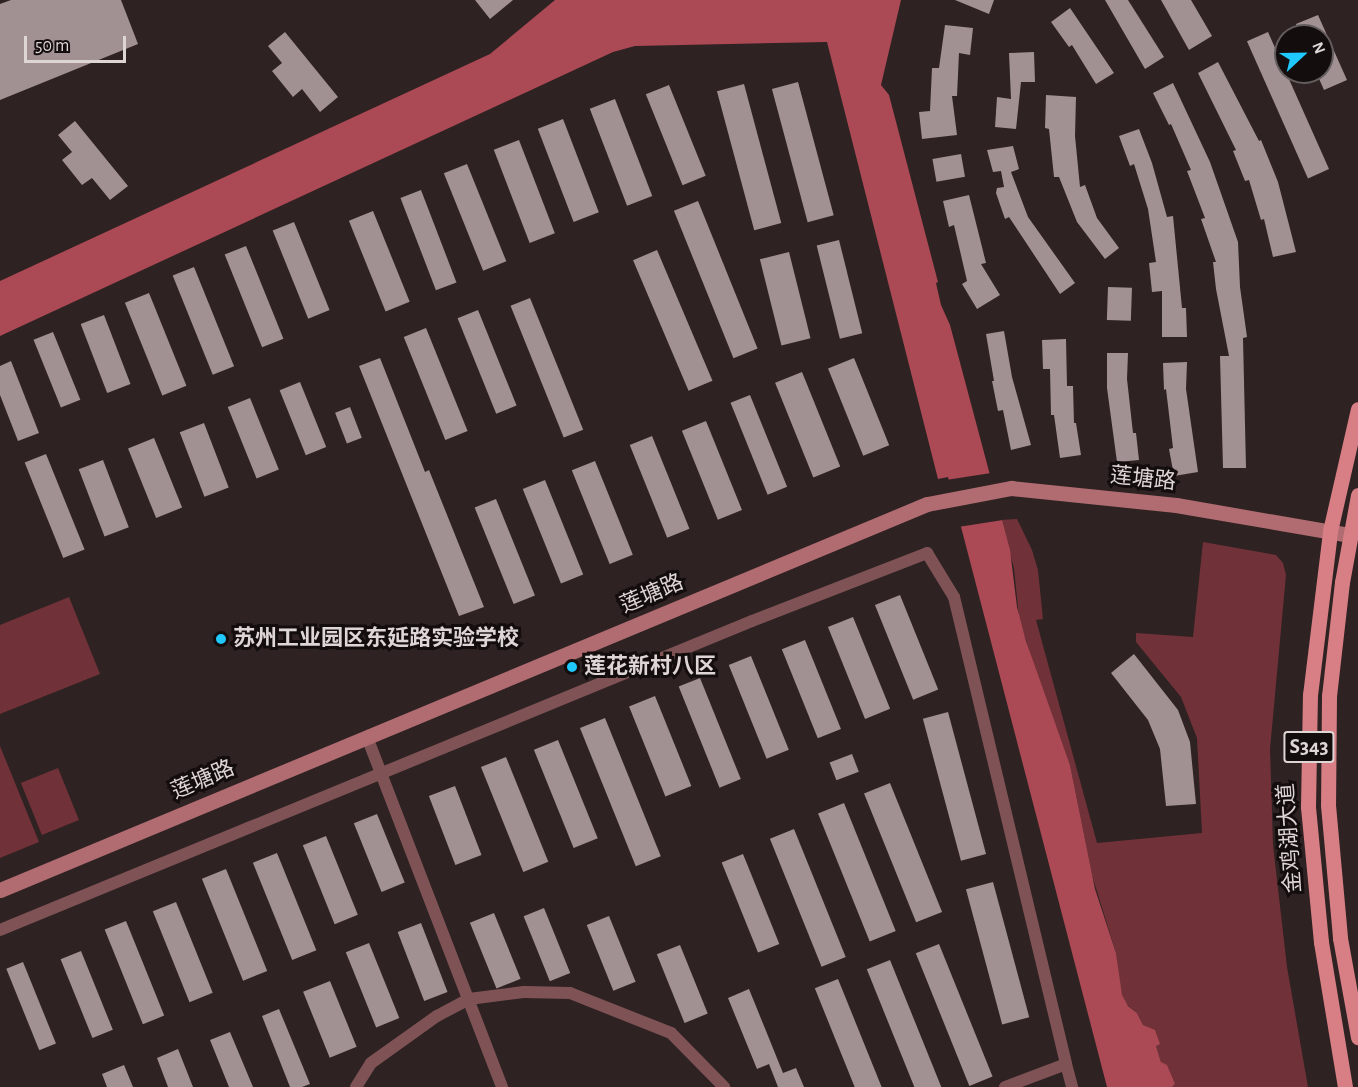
<!DOCTYPE html>
<meta charset="utf-8">
<style>
body{margin:0}
#map{position:relative;width:1358px;height:1087px;overflow:hidden;background:#2f2222;font-family:"Alegreya Sans","Noto Sans SC",sans-serif}
div>[style]{position:absolute}
[style*='--x']{left:calc(var(--x)*1px);top:calc(var(--y)*1px);width:calc(var(--w)*1px);rotate:calc(var(--a)*1deg)}
.green>*{inset:0;background:#703238;transform-origin:0 0}
.water>*{inset:0;background:#ab4954}
.pier>*{inset:0;background:#2f2222}
.building>*{inset:0;background:#a29192;transform-origin:0 0}
.street>*{height:12px;margin:-6px;padding:0 6px;transform-origin:6px;border-radius:6px;background:#7f5356}
.secondary>*{height:15px;margin:-7.5px;padding:0 7.5px;transform-origin:7.5px;border-radius:7.5px;background:#b06c71}
.primary>*{height:15px;margin:-7.5px;padding:0 7.5px;transform-origin:7.5px;border-radius:7.5px;background:#d77f85}
.dots>*{width:16px;height:16px;translate:-50% -50%;box-sizing:border-box;border:3px solid #130d0d;border-radius:50%}
span{translate:-50% -50%;white-space:nowrap;text-align:center;line-height:1.15;-webkit-text-stroke:6px #130d0d;paint-order:stroke}
.shield-label span{padding:2px 4px;background:#130d0d;border:2px solid;border-radius:4px;-webkit-text-stroke-width:0}
.shield-label{font-size:21px;color:#ded5d5;font-weight:700}
.street-label{font-size:22px;color:#ded5d5}
.poi-label{font-size:22px;color:#ded5d5;font-weight:700}
.left{translate:0 -50%;text-align:left}
.north{position:absolute;left:1274px;top:24px;width:60px;height:60px;box-sizing:border-box;background:#130d0d;border:2px solid #645d5d;border-radius:50%;rotate:68deg;font-size:16px;font-weight:700;line-height:24px;text-align:center;color:#ded5d5}
.north::after{content:'';display:block;margin:auto;width:21px;height:27px;background:#1fc9fd;clip-path:polygon(50% 0,100% 100%,50% 72%,0 100%)}
.scale{position:absolute;left:24px;top:36px;width:102px;height:27px;box-sizing:border-box;border:3px solid #ded5d5;border-top:0;padding-left:8px;font-size:18px;line-height:21px;white-space:nowrap;color:#ded5d5;-webkit-text-stroke:4px #130d0d;paint-order:stroke}
</style>
<div id="map">
<div class="green">
<i style="clip-path:polygon(1017px 519px,1032px 550px,1038px 570px,1043px 619px,1036px 620px,1097px 843px,1202px 833px,1197px 738px,1181px 697px,1136px 642px,1136px 633px,1193px 637px,1203px 542px,1276px 555px,1283px 563px,1286px 575px,1270px 749px,1273px 845px,1287px 967px,1308px 1087px,1172px 1087px,1175px 1084px,1161px 1062px,1156px 1046px,1155px 1031px,1143px 1025px,1137px 1013px,1125px 1003px,1120px 991px,1116px 953px,1092px 875px,1070px 765px,1038px 678px,1019px 618px,1014px 568px,1000px 520px)"></i>
<i style="clip-path:polygon(69px 597px,100px 674px,0 714px,0 625px)"></i>
<i style="clip-path:polygon(0 746px,39px 842px,0 858px)"></i>
<i style="left:58px;top:768px;width:56px;height:40px;rotate:68deg"></i>
</div>
<div class="water">
<i style="clip-path:polygon(555px 0,901px 0,881px 85px,889px 95px,938px 282px,936px 283px,941px 305px,950px 325px,1010px 550px,1017px 607px,1026px 641px,1070px 765px,1095px 889px,1116px 953px,1122px 995px,1128px 1006px,1137px 1013px,1143px 1025px,1155px 1030px,1160px 1044px,1156px 1046px,1161px 1062px,1167px 1065px,1175px 1084px,1172px 1087px,1107px 1087px,948px 477px,938px 479px,827px 42px,635px 46px,613px 52px,0 336px,0 281px,490px 54px)"></i>
</div>
<div class="pier">
<i style="clip-path:polygon(991px 473px,1003px 520px,958px 527px,946px 480px)"></i>
</div>
<div class="building">
<i style="clip-path:polygon(11px 0,121px 0,138px 44px,0 100px,0 4px)"></i>
<i style="clip-path:polygon(475px 0,513px 0,490px 19px)"></i>
<i style="clip-path:polygon(955px 0,994px 0,989px 14px)"></i>
<i style="clip-path:polygon(1105px 0,1128px 0,1164px 57px,1145px 69px)"></i>
<i style="clip-path:polygon(1161px 0,1191px 0,1212px 36px,1189px 50px)"></i>
<i style="clip-path:polygon(1070px 8px,1114px 73px,1096px 84px,1072px 45px,1069px 47px,1051px 22px)"></i>
<i style="clip-path:polygon(1318px 15px,1347px 80px,1324px 90px,1316px 72px,1322px 72px,1322px 36px,1301px 36px,1296px 24px)"></i>
<i style="clip-path:polygon(945px 25px,973px 28px,970px 55px,959px 53px,957px 96px,952px 96px,957px 135px,922px 139px,919px 112px,930px 111px,932px 68px,939px 68px)"></i>
<i style="clip-path:polygon(285px 32px,338px 97px,320px 112px,302px 89px,293px 97px,272px 71px,282px 63px,268px 46px)"></i>
<i style="left:1268px;top:32px;width:150px;height:23px;rotate:66deg"></i>
<i style="clip-path:polygon(1034px 52px,1035px 82px,1021px 82px,1016px 129px,995px 127px,997px 97px,1011px 99px,1009px 53px)"></i>
<i style="clip-path:polygon(1218px 62px,1259px 141px,1261px 140px,1278px 182px,1296px 252px,1273px 257px,1264px 219px,1261px 220px,1249px 180px,1245px 181px,1233px 151px,1236px 150px,1198px 73px)"></i>
<i style="left:798px;top:82px;width:138px;height:27px;rotate:75deg"></i>
<i style="clip-path:polygon(1173px 83px,1210px 162px,1238px 242px,1240px 287px,1247px 337px,1243px 338px,1246px 468px,1223px 468px,1220px 356px,1229px 356px,1216px 289px,1213px 262px,1216px 262px,1201px 219px,1205px 218px,1187px 171px,1191px 170px,1171px 124px,1169px 125px,1153px 93px)"></i>
<i style="left:744px;top:84px;width:144px;height:28px;rotate:75deg"></i>
<i style="left:669px;top:85px;width:98px;height:25px;rotate:68deg"></i>
<i style="clip-path:polygon(1046px 95px,1076px 97px,1075px 136px,1080px 187px,1085px 185px,1097px 218px,1119px 248px,1105px 259px,1077px 222px,1059px 177px,1054px 177px,1049px 129px,1045px 128px)"></i>
<i style="left:615px;top:99px;width:104px;height:27px;rotate:69deg"></i>
<i style="left:563px;top:119px;width:100px;height:27px;rotate:69deg"></i>
<i style="clip-path:polygon(75px 121px,128px 186px,110px 200px,92px 178px,82px 185px,62px 160px,72px 152px,58px 135px)"></i>
<i style="clip-path:polygon(1139px 129px,1152px 163px,1167px 217px,1173px 216px,1182px 308px,1186px 308px,1187px 337px,1162px 337px,1162px 291px,1152px 292px,1149px 263px,1156px 262px,1148px 209px,1134px 164px,1130px 166px,1119px 136px)"></i>
<i style="left:519px;top:140px;width:100px;height:27px;rotate:69deg"></i>
<i style="clip-path:polygon(1013px 146px,1019px 169px,1011px 172px,1028px 217px,1075px 283px,1060px 294px,1009px 217px,1005px 219px,996px 193px,997px 188px,1004px 187px,1001px 171px,993px 172px,987px 150px)"></i>
<i style="left:961px;top:154px;width:23px;height:29px;rotate:80deg"></i>
<i style="left:467px;top:164px;width:105px;height:25px;rotate:68deg"></i>
<i style="left:421px;top:190px;width:99px;height:22px;rotate:69deg"></i>
<i style="clip-path:polygon(969px 195px,986px 263px,981px 264px,1000px 295px,977px 309px,962px 284px,967px 281px,954px 225px,949px 227px,943px 201px)"></i>
<i style="left:698px;top:201px;width:159px;height:26px;rotate:68deg"></i>
<i style="left:373px;top:211px;width:98px;height:26px;rotate:68deg"></i>
<i style="left:294px;top:222px;width:95px;height:23px;rotate:68deg"></i>
<i style="left:839px;top:240px;width:96px;height:23px;rotate:76deg"></i>
<i style="left:246px;top:246px;width:100px;height:23px;rotate:68deg"></i>
<i style="left:657px;top:250px;width:142px;height:26px;rotate:67deg"></i>
<i style="left:789px;top:252px;width:89px;height:30px;rotate:76deg"></i>
<i style="left:194px;top:267px;width:107px;height:23px;rotate:68deg"></i>
<i style="left:1108px;top:287px;width:24px;height:33px;rotate:2deg"></i>
<i style="left:149px;top:293px;width:100px;height:26px;rotate:68deg"></i>
<i style="left:530px;top:298px;width:142px;height:21px;rotate:68deg"></i>
<i style="left:478px;top:310px;width:103px;height:22px;rotate:68deg"></i>
<i style="left:104px;top:315px;width:74px;height:25px;rotate:69deg"></i>
<i style="left:426px;top:328px;width:111px;height:24px;rotate:68deg"></i>
<i style="clip-path:polygon(1004px 331px,1012px 377px,1031px 445px,1011px 450px,1003px 410px,998px 411px,992px 381px,994px 381px,986px 334px)"></i>
<i style="left:53px;top:332px;width:73px;height:21px;rotate:68deg"></i>
<i style="clip-path:polygon(1066px 339px,1067px 386px,1073px 386px,1074px 423px,1076px 423px,1081px 455px,1060px 458px,1054px 415px,1051px 415px,1050px 369px,1043px 369px,1042px 340px)"></i>
<i style="clip-path:polygon(1107px 353px,1128px 353px,1127px 379px,1133px 433px,1136px 433px,1139px 460px,1117px 462px,1107px 388px)"></i>
<i style="clip-path:polygon(380px 358px,425px 472px,429px 470px,484px 607px,459px 616px,359px 366px)"></i>
<i style="left:854px;top:358px;width:94px;height:28px;rotate:68deg"></i>
<i style="clip-path:polygon(11px 361px,39px 433px,18px 441px,0 395px,0 366px)"></i>
<i style="clip-path:polygon(1187px 362px,1186px 389px,1198px 472px,1174px 476px,1169px 449px,1173px 448px,1166px 389px,1164px 390px,1163px 363px)"></i>
<i style="left:802px;top:372px;width:102px;height:29px;rotate:68deg"></i>
<i style="left:300px;top:382px;width:70px;height:22px;rotate:68deg"></i>
<i style="left:750px;top:395px;width:99px;height:21px;rotate:68deg"></i>
<i style="left:250px;top:398px;width:77px;height:24px;rotate:68deg"></i>
<i style="left:350px;top:407px;width:33px;height:16px;rotate:69deg"></i>
<i style="left:706px;top:421px;width:96px;height:26px;rotate:68deg"></i>
<i style="left:204px;top:423px;width:69px;height:26px;rotate:69deg"></i>
<i style="left:652px;top:436px;width:100px;height:24px;rotate:68deg"></i>
<i style="left:154px;top:438px;width:75px;height:28px;rotate:68deg"></i>
<i style="left:46px;top:454px;width:103px;height:23px;rotate:68deg"></i>
<i style="left:103px;top:460px;width:72px;height:26px;rotate:69deg"></i>
<i style="left:595px;top:461px;width:101px;height:25px;rotate:68deg"></i>
<i style="left:545px;top:480px;width:102px;height:24px;rotate:68deg"></i>
<i style="left:496px;top:499px;width:104px;height:23px;rotate:68deg"></i>
<i style="left:900px;top:595px;width:102px;height:27px;rotate:68deg"></i>
<i style="left:853px;top:617px;width:99px;height:27px;rotate:68deg"></i>
<i style="left:805px;top:640px;width:96px;height:25px;rotate:68deg"></i>
<i style="clip-path:polygon(1134px 654px,1178px 710px,1190px 742px,1196px 804px,1166px 806px,1160px 749px,1148px 720px,1111px 673px)"></i>
<i style="left:751px;top:656px;width:101px;height:24px;rotate:68deg"></i>
<i style="left:700px;top:678px;width:109px;height:23px;rotate:68deg"></i>
<i style="left:655px;top:696px;width:97px;height:28px;rotate:68deg"></i>
<i style="left:948px;top:712px;width:147px;height:26px;rotate:75deg"></i>
<i style="left:605px;top:718px;width:149px;height:27px;rotate:68deg"></i>
<i style="left:558px;top:740px;width:106px;height:26px;rotate:68deg"></i>
<i style="left:852px;top:754px;width:19px;height:24px;rotate:69deg"></i>
<i style="left:506px;top:757px;width:113px;height:27px;rotate:68deg"></i>
<i style="left:890px;top:783px;width:139px;height:28px;rotate:68deg"></i>
<i style="left:455px;top:786px;width:74px;height:28px;rotate:69deg"></i>
<i style="left:844px;top:803px;width:138px;height:28px;rotate:68deg"></i>
<i style="left:377px;top:814px;width:74px;height:25px;rotate:68deg"></i>
<i style="left:794px;top:829px;width:138px;height:26px;rotate:68deg"></i>
<i style="left:326px;top:836px;width:85px;height:25px;rotate:68deg"></i>
<i style="left:277px;top:853px;width:105px;height:26px;rotate:68deg"></i>
<i style="left:743px;top:854px;width:97px;height:23px;rotate:68deg"></i>
<i style="left:226px;top:869px;width:110px;height:26px;rotate:68deg"></i>
<i style="left:993px;top:882px;width:140px;height:28px;rotate:75deg"></i>
<i style="left:176px;top:902px;width:98px;height:25px;rotate:68deg"></i>
<i style="left:544px;top:908px;width:70px;height:22px;rotate:68deg"></i>
<i style="left:494px;top:913px;width:71px;height:26px;rotate:68deg"></i>
<i style="left:609px;top:916px;width:71px;height:24px;rotate:68deg"></i>
<i style="left:126px;top:921px;width:102px;height:23px;rotate:68deg"></i>
<i style="left:421px;top:923px;width:74px;height:25px;rotate:69deg"></i>
<i style="left:369px;top:943px;width:81px;height:25px;rotate:68deg"></i>
<i style="left:939px;top:944px;width:143px;height:25px;rotate:68deg"></i>
<i style="left:680px;top:945px;width:74px;height:25px;rotate:68deg"></i>
<i style="left:81px;top:951px;width:85px;height:22px;rotate:68deg"></i>
<i style="left:890px;top:960px;width:137px;height:25px;rotate:68deg"></i>
<i style="left:23px;top:962px;width:88px;height:18px;rotate:68deg"></i>
<i style="left:838px;top:979px;width:117px;height:25px;rotate:68deg"></i>
<i style="left:330px;top:981px;width:71px;height:29px;rotate:68deg"></i>
<i style="clip-path:polygon(749px 989px,783px 1073px,796px 1068px,804px 1087px,778px 1087px,769px 1064px,757px 1069px,728px 998px)"></i>
<i style="clip-path:polygon(279px 1009px,310px 1084px,302px 1087px,290px 1087px,262px 1016px)"></i>
<i style="clip-path:polygon(230px 1032px,253px 1087px,229px 1087px,210px 1040px)"></i>
<i style="clip-path:polygon(178px 1049px,193px 1087px,168px 1087px,157px 1058px)"></i>
<i style="clip-path:polygon(124px 1065px,133px 1087px,107px 1087px,102px 1074px)"></i>
</div>
<div class="street">
<i style="--x:367;--y:737;--w:375;--a:68.9"></i>
<i style="--x:0;--y:930;--w:813;--a:-22.34"></i>
<i style="--x:752;--y:621;--w:188;--a:-21.2"></i>
<i style="--x:927;--y:553;--w:52;--a:58.5"></i>
<i style="--x:954;--y:597;--w:480;--a:76.5"></i>
<i style="--x:356;--y:1087;--w:28;--a:-58"></i>
<i style="--x:371;--y:1063;--w:81;--a:-35.5"></i>
<i style="--x:437;--y:1016;--w:36;--a:-28"></i>
<i style="--x:469;--y:999;--w:55;--a:-7.3"></i>
<i style="--x:524;--y:992;--w:46;--a:1.2"></i>
<i style="--x:570;--y:993;--w:109;--a:21.6"></i>
<i style="--x:671;--y:1033;--w:76;--a:45.5"></i>
<i style="--x:1005;--y:1087;--w:65;--a:-20.7"></i>
<i style="--x:1066;--y:1064;--w:24;--a:75"></i>
</div>
<div class="secondary">
<i style="--x:0;--y:890;--w:1004;--a:-22.61"></i>
<i style="--x:927;--y:504;--w:86;--a:-10.8"></i>
<i style="--x:1011;--y:488;--w:166;--a:5.9"></i>
<i style="--x:1176;--y:505;--w:177;--a:9.8"></i>
</div>
<div class="primary">
<i style="--x:1358;--y:495;--w:88;--a:100.4"></i>
<i style="--x:1342;--y:582;--w:115;--a:96.5"></i>
<i style="--x:1329;--y:696;--w:109;--a:90.5"></i>
<i style="--x:1328;--y:805;--w:134;--a:84.8"></i>
<i style="--x:1340;--y:938;--w:101;--a:79.7"></i>
<i style="--x:1345;--y:1087;--w:147;--a:-99.4"></i>
<i style="--x:1321;--y:942;--w:136;--a:-95.5"></i>
<i style="--x:1308;--y:807;--w:112;--a:-89"></i>
<i style="--x:1310;--y:695;--w:165;--a:-83"></i>
<i style="--x:1330;--y:531;--w:125;--a:-77.1"></i>
</div>
<div class="dots">
<i style="left:221px;top:639px;background:#1fc9fd"></i>
<i style="left:572px;top:667px;background:#1fc9fd"></i>
</div>
<div class="shield-label">
<span style="left:1309px;top:747px">S343</span>
</div>
<div class="street-label">
<span style="left:1143px;top:479px;rotate:6deg">莲塘路</span>
<span style="left:652px;top:594px;rotate:-23deg">莲塘路</span>
<span style="left:203px;top:780px;rotate:-23deg">莲塘路</span>
<span style="left:1290px;top:838px;rotate:-94deg">金鸡湖大道</span>
</div>
<div class="poi-label">
<span class="left" style="left:233px;top:639px">苏州工业园区东延路实验学校</span>
<span class="left" style="left:584px;top:667px">莲花新村八区</span>
</div>
<div class="north">N</div>
<div class="scale">50 m</div>
</div>
